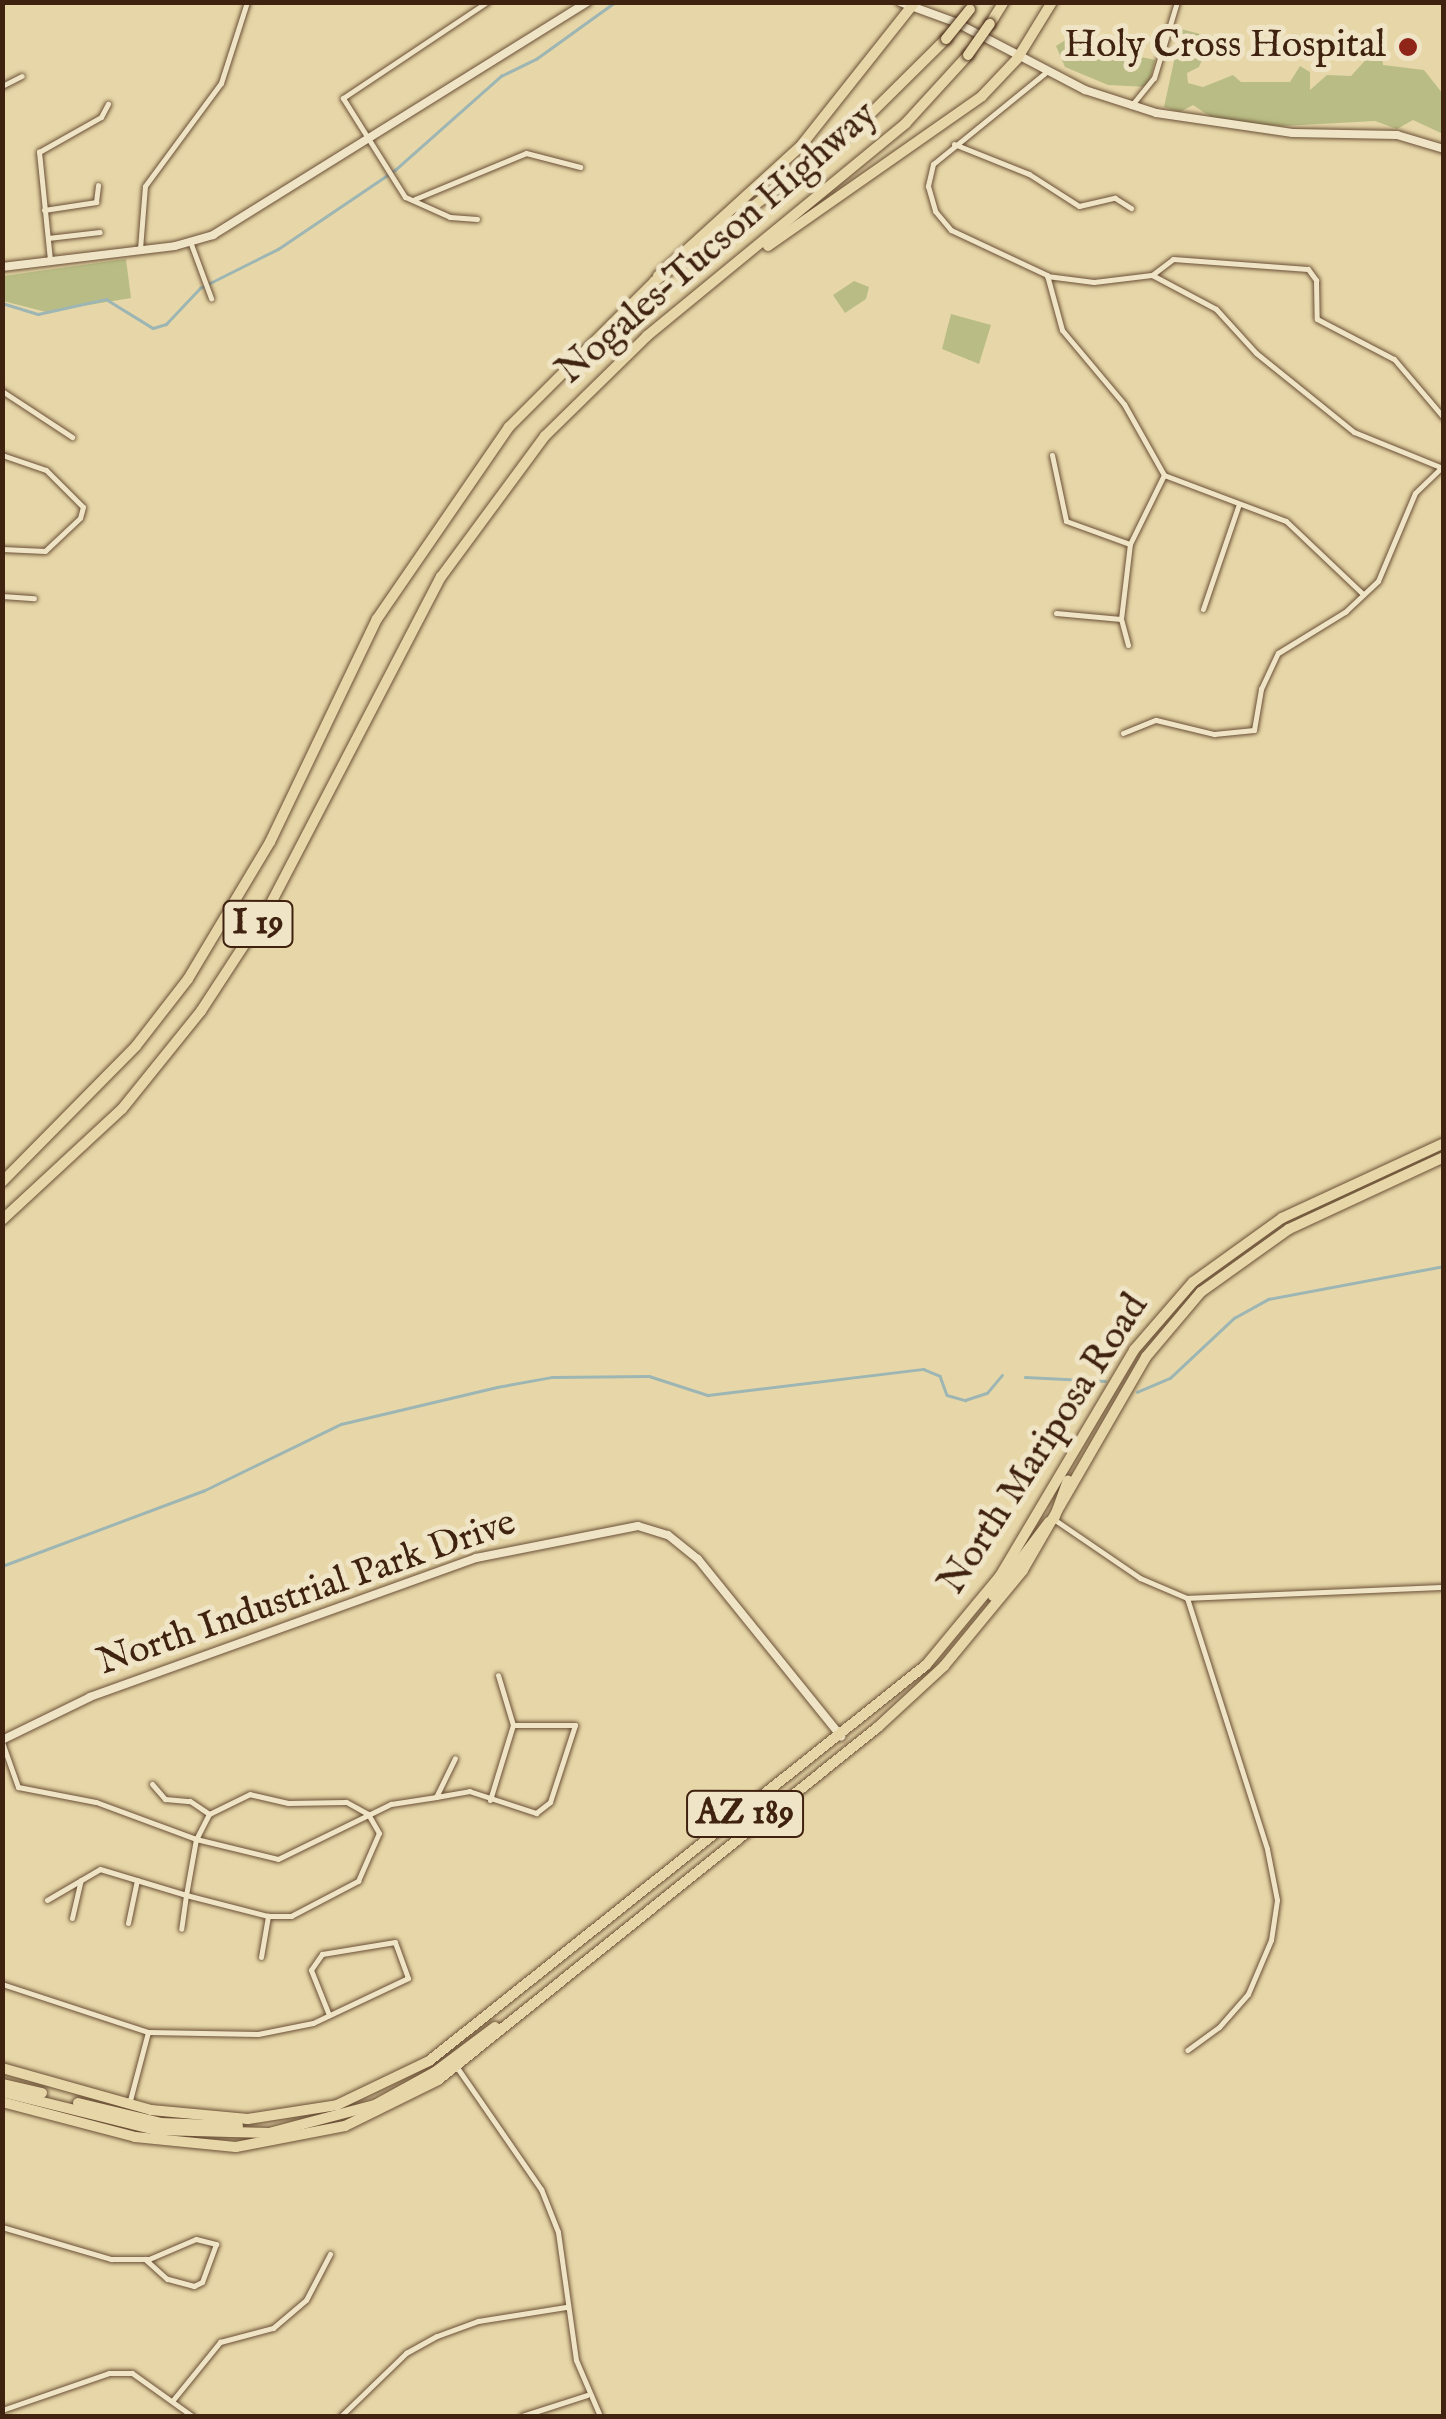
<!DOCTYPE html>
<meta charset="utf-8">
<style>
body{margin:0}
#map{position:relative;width:1446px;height:2419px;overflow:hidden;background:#e7d7a8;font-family:"IM FELL English",serif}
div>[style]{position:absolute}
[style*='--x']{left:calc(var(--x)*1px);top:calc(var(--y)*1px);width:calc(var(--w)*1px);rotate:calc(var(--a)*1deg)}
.green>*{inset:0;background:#b9bd85}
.stream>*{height:2.5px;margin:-1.25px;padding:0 1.25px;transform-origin:1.25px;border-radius:1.25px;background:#9db6b4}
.roads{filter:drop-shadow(0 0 2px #6a4f36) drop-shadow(0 0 2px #6a4f36)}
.street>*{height:5px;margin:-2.5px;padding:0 2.5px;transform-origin:2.5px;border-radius:2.5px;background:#efe5c6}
.secondary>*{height:8px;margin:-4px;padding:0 4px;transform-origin:4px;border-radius:4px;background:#efe5c6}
.highway>*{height:10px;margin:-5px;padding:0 5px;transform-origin:5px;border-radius:5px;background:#e7d7a8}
.bridges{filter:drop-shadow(0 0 2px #402210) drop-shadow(0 0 2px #402210)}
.highway-bridge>*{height:10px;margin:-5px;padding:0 5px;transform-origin:5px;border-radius:5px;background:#e7d7a8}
.dots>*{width:28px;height:28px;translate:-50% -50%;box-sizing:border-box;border:5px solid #efe5c6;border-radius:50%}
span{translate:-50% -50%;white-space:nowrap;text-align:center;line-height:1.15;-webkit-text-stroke:10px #efe5c6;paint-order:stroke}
.shield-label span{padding:2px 8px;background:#efe5c6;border:2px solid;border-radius:8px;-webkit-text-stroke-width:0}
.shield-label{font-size:35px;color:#402210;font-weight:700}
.poi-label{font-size:38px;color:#402210}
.right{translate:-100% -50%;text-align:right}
.street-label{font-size:38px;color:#402210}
.frame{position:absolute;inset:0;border:5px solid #402210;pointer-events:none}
</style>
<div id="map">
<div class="green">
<i style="clip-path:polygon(1181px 29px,1204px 35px,1208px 45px,1199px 67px,1187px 73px,1188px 83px,1203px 87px,1233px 75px,1241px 82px,1290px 82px,1300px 66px,1310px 72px,1310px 90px,1327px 75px,1351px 76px,1381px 43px,1383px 65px,1424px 70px,1443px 94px,1443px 134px,1413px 120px,1397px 129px,1375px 121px,1283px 126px,1217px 121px,1193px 105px,1180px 112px,1164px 107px)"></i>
<i style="clip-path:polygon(1067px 39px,1079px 46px,1102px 42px,1109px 50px,1155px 60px,1148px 87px,1108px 85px,1065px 67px,1056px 46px)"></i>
<i style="clip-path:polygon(126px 259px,131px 298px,46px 312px,3px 301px,3px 276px)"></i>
<i style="clip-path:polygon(854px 281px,869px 287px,866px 299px,845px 313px,833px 295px)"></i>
<i style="clip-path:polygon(951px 314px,991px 325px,979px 364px,942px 349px)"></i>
</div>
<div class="stream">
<i style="--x:2;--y:303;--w:38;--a:17"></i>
<i style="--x:38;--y:314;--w:70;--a:-12.4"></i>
<i style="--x:106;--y:299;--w:55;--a:31.7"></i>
<i style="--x:153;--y:328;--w:14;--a:-17"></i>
<i style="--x:166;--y:324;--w:50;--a:-46.6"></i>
<i style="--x:200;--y:288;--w:87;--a:-26.6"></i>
<i style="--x:278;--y:249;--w:141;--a:-34"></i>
<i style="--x:395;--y:170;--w:142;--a:-41.6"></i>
<i style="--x:501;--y:76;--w:39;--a:-26"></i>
<i style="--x:536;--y:59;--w:97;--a:-35.8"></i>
<i style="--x:1025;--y:1377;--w:80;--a:2.9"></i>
<i style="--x:1137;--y:1392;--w:36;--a:-23"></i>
<i style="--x:1170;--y:1378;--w:88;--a:-43.2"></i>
<i style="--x:1234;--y:1318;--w:39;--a:-29"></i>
<i style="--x:1268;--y:1299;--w:179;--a:-10.6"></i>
<i style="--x:2;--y:1566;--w:215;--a:-20.5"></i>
<i style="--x:203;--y:1491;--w:153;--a:-25.9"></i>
<i style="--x:341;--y:1424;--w:160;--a:-13.3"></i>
<i style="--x:497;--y:1387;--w:56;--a:-10.3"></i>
<i style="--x:552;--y:1377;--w:97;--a:-0.6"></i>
<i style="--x:649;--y:1376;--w:62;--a:17.9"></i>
<i style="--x:708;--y:1395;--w:217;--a:-6.9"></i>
<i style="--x:923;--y:1369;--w:18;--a:22"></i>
<i style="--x:940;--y:1376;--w:20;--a:70"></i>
<i style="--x:947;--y:1395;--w:19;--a:16"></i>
<i style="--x:965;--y:1400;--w:23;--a:-18"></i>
<i style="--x:987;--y:1393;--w:23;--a:-50"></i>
</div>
<div class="roads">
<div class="street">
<i style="--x:1045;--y:73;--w:144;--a:140.9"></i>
<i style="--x:933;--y:164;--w:23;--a:103"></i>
<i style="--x:928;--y:186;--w:26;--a:74"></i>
<i style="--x:935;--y:211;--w:25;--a:50"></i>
<i style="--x:951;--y:230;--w:106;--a:25.1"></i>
<i style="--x:1047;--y:275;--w:57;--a:74.7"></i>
<i style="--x:1062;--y:330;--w:97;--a:50"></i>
<i style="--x:1124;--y:404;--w:81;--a:60.6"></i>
<i style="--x:1164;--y:475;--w:130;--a:20.7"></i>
<i style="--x:1286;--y:521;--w:106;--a:43.5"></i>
<i style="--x:2;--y:86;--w:22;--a:-27"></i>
<i style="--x:1131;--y:106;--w:36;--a:-51"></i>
<i style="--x:1154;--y:78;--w:79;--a:-73.2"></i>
<i style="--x:954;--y:144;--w:81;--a:21.8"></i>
<i style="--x:1029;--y:174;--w:59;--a:32.6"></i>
<i style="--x:1079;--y:206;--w:37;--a:-13"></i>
<i style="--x:1115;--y:198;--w:19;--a:32"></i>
<i style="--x:415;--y:199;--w:120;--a:-22.5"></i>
<i style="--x:526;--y:153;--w:56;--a:14.5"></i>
<i style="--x:44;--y:210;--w:53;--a:-8.7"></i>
<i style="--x:96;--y:202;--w:17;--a:-83"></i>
<i style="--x:477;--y:219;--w:27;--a:-176"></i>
<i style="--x:450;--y:217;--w:49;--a:-156"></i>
<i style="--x:405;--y:197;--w:117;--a:-122.1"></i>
<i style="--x:343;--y:98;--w:173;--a:-33.7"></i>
<i style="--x:48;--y:238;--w:52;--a:-6.6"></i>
<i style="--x:191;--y:244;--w:58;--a:69.7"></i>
<i style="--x:140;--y:249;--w:63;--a:-85.5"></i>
<i style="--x:145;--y:186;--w:128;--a:-53.6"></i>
<i style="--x:221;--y:83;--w:85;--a:-72.2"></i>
<i style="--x:50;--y:260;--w:109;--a:-95.8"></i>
<i style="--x:39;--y:152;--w:71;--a:-29.4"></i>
<i style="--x:101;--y:117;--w:15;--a:-62"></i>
<i style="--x:1152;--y:275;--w:26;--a:-37"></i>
<i style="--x:1173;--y:259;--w:135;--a:4.2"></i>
<i style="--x:1308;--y:269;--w:14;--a:54"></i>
<i style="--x:1316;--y:280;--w:39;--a:89"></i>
<i style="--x:1317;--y:319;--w:87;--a:27.5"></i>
<i style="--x:1394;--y:359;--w:77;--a:49.7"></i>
<i style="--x:1047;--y:276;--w:47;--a:7.3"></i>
<i style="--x:1094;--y:282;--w:58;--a:-6.9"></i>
<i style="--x:1152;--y:275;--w:72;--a:28"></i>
<i style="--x:1216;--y:309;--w:59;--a:47.7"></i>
<i style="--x:1256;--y:353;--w:126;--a:38.9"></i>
<i style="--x:1354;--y:432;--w:93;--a:22.1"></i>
<i style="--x:2;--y:391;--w:84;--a:33.3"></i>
<i style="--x:2;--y:455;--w:46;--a:18.8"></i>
<i style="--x:46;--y:470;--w:52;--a:45"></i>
<i style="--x:83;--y:507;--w:11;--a:105"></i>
<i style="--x:80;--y:518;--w:48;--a:136.7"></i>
<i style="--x:45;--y:551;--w:43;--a:-177.3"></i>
<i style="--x:1052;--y:455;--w:67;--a:78"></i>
<i style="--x:1066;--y:521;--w:68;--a:19.8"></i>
<i style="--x:2;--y:596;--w:32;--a:4"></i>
<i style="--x:1203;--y:609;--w:111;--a:-71.1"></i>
<i style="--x:1056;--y:613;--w:65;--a:5.3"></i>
<i style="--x:1128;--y:645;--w:27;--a:-105"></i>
<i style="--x:1121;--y:619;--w:76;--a:-83.2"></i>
<i style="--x:1130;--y:544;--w:77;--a:-63.8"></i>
<i style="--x:1123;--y:733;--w:35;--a:-22"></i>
<i style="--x:1156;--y:720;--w:60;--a:13.6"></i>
<i style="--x:1214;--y:734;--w:40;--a:-5.7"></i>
<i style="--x:1254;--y:730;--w:42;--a:-80.3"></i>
<i style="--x:1261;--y:689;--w:40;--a:-65"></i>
<i style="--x:1278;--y:653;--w:79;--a:-31.5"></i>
<i style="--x:1345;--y:612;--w:45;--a:-43.2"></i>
<i style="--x:1378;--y:581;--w:95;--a:-67.2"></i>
<i style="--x:1415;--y:493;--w:40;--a:-44"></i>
<i style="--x:1055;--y:1520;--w:103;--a:34.3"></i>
<i style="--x:1140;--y:1578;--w:51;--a:23.1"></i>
<i style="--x:1187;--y:1598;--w:257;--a:-2.5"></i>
<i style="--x:1187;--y:1598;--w:263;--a:72.3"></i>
<i style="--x:1267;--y:1849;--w:52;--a:78.9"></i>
<i style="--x:1277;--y:1900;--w:40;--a:98.5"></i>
<i style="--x:1271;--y:1940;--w:59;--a:113.1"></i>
<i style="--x:1248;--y:1994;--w:44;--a:131.3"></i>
<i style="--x:1219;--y:2027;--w:39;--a:144"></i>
<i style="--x:2;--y:1742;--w:48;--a:70.4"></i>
<i style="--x:18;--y:1787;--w:79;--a:10.9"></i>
<i style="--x:96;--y:1802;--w:107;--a:20.3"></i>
<i style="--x:196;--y:1839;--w:84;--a:13.7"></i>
<i style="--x:278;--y:1859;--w:126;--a:-26"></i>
<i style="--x:391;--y:1804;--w:46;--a:-8.8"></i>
<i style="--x:436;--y:1797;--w:43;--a:-64"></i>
<i style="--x:152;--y:1784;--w:20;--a:49"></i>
<i style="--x:165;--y:1799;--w:25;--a:5"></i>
<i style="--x:190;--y:1801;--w:23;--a:34"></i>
<i style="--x:436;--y:1797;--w:34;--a:-10"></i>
<i style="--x:469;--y:1791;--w:71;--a:18.2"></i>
<i style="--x:536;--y:1813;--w:18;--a:-38"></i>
<i style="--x:550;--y:1802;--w:81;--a:-72"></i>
<i style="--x:575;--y:1725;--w:62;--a:180"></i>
<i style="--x:513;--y:1725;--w:52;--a:-106.7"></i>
<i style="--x:490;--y:1800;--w:78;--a:-73"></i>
<i style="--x:47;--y:1900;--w:61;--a:-30.3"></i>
<i style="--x:100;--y:1869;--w:90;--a:16.8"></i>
<i style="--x:186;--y:1895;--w:85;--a:14.4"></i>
<i style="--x:268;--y:1916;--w:23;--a:0"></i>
<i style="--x:291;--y:1916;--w:76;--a:-27.6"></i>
<i style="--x:358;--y:1881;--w:52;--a:-66.4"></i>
<i style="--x:379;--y:1833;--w:22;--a:-120"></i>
<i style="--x:368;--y:1814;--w:25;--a:-151"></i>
<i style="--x:346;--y:1802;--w:58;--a:179"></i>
<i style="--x:288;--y:1803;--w:39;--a:-167"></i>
<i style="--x:250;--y:1794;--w:46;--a:154"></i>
<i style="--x:209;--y:1814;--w:28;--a:117"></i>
<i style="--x:196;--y:1839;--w:57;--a:100.1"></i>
<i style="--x:186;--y:1895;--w:34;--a:98"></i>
<i style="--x:72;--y:1918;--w:39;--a:-77"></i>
<i style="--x:128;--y:1923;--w:44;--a:-78.2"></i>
<i style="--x:261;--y:1957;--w:42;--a:-80.3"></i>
<i style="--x:2;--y:1984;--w:154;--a:18.2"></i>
<i style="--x:148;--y:2032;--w:110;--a:1"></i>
<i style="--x:258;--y:2034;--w:56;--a:-11.3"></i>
<i style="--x:313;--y:2023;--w:105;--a:-25.3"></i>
<i style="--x:408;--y:1978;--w:38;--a:-110"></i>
<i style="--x:395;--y:1942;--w:74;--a:170.7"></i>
<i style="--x:322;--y:1954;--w:19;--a:125"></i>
<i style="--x:311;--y:1970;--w:48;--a:68.2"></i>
<i style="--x:456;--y:2066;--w:150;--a:55.4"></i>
<i style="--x:541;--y:2189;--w:46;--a:68.4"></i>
<i style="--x:558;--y:2232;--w:129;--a:82"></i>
<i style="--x:576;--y:2360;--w:61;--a:66.8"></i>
<i style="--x:129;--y:2104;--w:74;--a:-75.2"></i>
<i style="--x:2;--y:2227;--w:114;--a:16.4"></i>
<i style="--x:111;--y:2259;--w:38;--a:0"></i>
<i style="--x:149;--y:2259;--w:51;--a:-23.1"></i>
<i style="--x:196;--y:2239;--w:21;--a:14"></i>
<i style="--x:216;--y:2244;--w:40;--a:110.2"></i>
<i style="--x:202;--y:2282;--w:9;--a:153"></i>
<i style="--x:194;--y:2286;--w:28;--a:-165"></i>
<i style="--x:167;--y:2279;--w:30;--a:-138"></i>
<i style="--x:173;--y:2400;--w:75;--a:-51"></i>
<i style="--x:220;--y:2342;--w:55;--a:-14.8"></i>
<i style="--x:273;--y:2328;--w:43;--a:-40.3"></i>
<i style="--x:306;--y:2300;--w:52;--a:-62.4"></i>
<i style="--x:2;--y:2410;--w:113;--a:-19.1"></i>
<i style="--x:109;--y:2373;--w:23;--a:0"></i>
<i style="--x:132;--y:2373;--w:74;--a:35.6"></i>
<i style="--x:341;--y:2416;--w:91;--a:-44.1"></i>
<i style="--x:406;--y:2353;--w:35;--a:-29"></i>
<i style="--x:437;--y:2336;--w:44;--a:-20.1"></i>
<i style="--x:478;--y:2321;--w:89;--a:-9"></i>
<i style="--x:522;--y:2416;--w:68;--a:-17.9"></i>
</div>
<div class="secondary">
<i style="--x:900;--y:2;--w:59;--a:20"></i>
<i style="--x:955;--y:22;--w:147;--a:27.6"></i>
<i style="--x:1085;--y:90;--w:75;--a:17.9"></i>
<i style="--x:1156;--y:113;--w:138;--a:8.3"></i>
<i style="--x:1293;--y:133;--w:104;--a:1.1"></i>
<i style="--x:1397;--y:135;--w:49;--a:16.6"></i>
<i style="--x:2;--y:267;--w:174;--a:-6.9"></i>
<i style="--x:175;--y:246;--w:40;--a:-16"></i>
<i style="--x:213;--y:235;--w:441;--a:-31.9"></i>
<i style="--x:2;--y:1740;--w:98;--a:-26"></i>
<i style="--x:90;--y:1697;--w:410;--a:-19.8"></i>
<i style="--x:476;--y:1558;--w:165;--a:-11.2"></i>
<i style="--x:638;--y:1526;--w:31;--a:17"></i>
<i style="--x:668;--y:1535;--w:38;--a:39"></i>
<i style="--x:698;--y:1559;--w:228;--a:51.1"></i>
</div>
<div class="highway">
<i style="--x:990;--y:24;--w:26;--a:-58"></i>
<i style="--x:768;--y:246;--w:261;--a:-35"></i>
<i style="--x:982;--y:96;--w:51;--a:-46.6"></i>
<i style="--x:1017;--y:59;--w:67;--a:-58.4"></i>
<i style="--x:658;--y:276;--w:192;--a:-42.3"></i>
<i style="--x:800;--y:147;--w:185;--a:-51.6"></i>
<i style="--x:2;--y:1182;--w:191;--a:-45.4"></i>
<i style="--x:136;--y:1046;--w:85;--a:-52.2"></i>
<i style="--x:188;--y:979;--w:160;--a:-59.1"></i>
<i style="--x:270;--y:842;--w:247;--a:-64.4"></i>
<i style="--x:377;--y:619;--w:233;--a:-55.5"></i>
<i style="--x:509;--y:427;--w:206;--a:-45"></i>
<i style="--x:655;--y:281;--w:253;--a:-37.3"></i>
<i style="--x:856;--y:128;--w:127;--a:-44.7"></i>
<i style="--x:2;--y:1220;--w:163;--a:-42.8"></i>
<i style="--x:122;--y:1109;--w:126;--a:-51.1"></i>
<i style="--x:201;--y:1011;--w:126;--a:-56.9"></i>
<i style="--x:270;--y:905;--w:370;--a:-62.5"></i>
<i style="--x:441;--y:577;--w:175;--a:-53.6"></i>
<i style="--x:545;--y:436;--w:143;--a:-44.4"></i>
<i style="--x:647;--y:336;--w:335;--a:-39.4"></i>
<i style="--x:906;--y:123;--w:92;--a:-47.6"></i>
<i style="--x:1054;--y:1519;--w:41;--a:-70.3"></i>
<i style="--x:993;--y:1596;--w:93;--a:-52.9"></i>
<i style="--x:2;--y:2068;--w:155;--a:15.7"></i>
<i style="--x:151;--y:2110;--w:97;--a:5.3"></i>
<i style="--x:248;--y:2119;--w:90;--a:-8.9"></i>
<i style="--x:337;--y:2105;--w:102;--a:-25.6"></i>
<i style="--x:429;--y:2061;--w:635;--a:-38.55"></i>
<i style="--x:926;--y:1665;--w:116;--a:-50.3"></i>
<i style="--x:1000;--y:1576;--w:263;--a:-59.3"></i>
<i style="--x:1134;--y:1350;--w:90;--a:-49.1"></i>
<i style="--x:1193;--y:1282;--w:110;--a:-35.7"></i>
<i style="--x:1282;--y:1218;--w:179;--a:-24.8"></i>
<i style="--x:2;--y:2084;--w:41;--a:12.7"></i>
<i style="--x:2;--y:2092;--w:159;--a:13.9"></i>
<i style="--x:156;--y:2130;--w:113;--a:1.5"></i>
<i style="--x:269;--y:2133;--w:110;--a:-14.8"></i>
<i style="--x:375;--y:2105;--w:68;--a:-28.8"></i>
<i style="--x:435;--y:2072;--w:75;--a:-36.9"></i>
<i style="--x:2;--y:2102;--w:138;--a:14.7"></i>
<i style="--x:135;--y:2137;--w:101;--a:5.7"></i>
<i style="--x:236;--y:2147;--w:111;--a:-10.9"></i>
<i style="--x:345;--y:2126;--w:104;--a:-26.3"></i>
<i style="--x:438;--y:2080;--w:564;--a:-38.74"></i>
<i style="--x:878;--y:1727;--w:90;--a:-42.7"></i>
<i style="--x:944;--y:1666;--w:124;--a:-50.5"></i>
<i style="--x:1023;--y:1570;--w:246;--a:-60"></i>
<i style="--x:1146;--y:1357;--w:85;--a:-49.8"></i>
<i style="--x:1201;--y:1292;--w:108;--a:-35.6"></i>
<i style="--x:1289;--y:1229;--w:171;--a:-24.9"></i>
<i style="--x:78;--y:2103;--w:85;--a:13.5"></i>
<i style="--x:161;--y:2123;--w:77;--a:2.2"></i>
</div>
</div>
<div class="bridges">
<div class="highway-bridge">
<i style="--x:946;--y:39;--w:38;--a:-51"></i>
<i style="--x:968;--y:55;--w:38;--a:-55"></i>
</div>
</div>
<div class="dots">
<i style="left:1408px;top:47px;background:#8f2418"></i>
</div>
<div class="shield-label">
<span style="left:258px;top:924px">I 19</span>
<span style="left:745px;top:1814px">AZ 189</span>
</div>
<div class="poi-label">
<span class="right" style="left:1386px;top:47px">Holy Cross Hospital</span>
</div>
<div class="street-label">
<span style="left:718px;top:244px;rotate:-41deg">Nogales–Tucson Highway</span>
<span style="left:1045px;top:1445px;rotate:-57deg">North Mariposa Road</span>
<span style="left:307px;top:1594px;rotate:-19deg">North Industrial Park Drive</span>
</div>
<div class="frame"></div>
</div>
